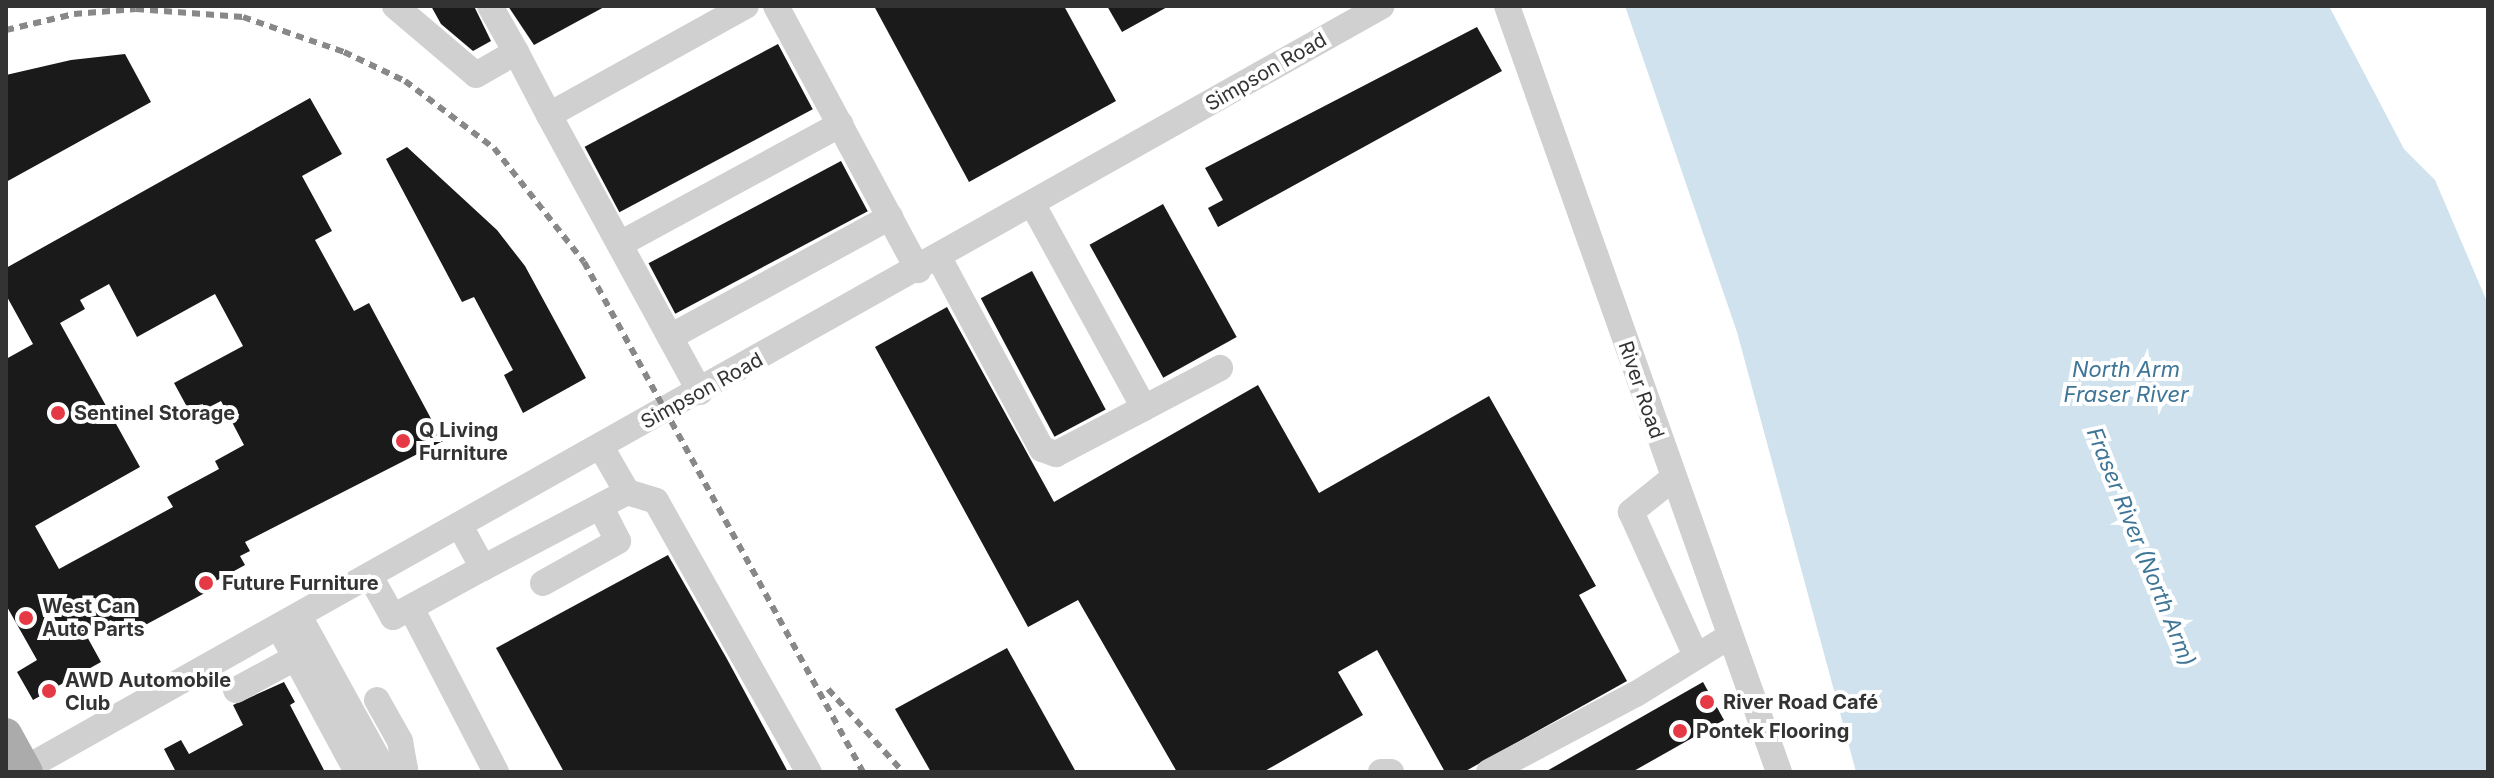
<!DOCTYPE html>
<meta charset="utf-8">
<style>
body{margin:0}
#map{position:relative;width:2494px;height:778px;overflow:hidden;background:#fff;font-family:Inter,sans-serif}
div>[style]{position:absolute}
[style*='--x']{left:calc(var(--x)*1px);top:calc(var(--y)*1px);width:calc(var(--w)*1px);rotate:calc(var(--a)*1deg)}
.water>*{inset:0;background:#cfe2ee}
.building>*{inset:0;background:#1a1a1a;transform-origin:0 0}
.minor>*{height:26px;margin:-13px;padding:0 13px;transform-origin:13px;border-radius:13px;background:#d0d0d0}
.major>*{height:32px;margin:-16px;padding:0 16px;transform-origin:16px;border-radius:16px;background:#ababab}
.rail>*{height:6px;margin-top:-3px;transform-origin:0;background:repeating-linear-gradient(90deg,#888 0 8px,transparent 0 14px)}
.dots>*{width:22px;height:22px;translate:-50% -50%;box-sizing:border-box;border:4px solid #fff;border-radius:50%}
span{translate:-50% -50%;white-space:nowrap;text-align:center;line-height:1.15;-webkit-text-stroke:8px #fff;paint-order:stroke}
.street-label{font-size:20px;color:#333}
.poi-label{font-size:20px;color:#333;font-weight:700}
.left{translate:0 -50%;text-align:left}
.water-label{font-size:22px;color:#3f7597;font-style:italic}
.frame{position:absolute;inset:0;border:8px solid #333;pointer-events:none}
</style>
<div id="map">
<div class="water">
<i style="clip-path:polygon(1625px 6px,2329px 6px,2404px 149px,2435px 180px,2488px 304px,2488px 772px,1856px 772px,1737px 332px)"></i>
</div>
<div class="building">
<i style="clip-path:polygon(431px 6px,474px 6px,491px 41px,473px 51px,441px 24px)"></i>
<i style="clip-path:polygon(508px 6px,606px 6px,534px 45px)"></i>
<i style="clip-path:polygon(874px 6px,1064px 6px,1116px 101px,969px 182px)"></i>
<i style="clip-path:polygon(1107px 6px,1169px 6px,1122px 32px)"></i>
<i style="clip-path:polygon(1477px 27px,1502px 71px,1218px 227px,1208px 208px,1223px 200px,1205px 168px)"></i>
<i style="left:778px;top:44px;width:74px;height:219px;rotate:62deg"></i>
<i style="clip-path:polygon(125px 54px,151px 102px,6px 182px,6px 75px,71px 60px)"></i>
<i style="clip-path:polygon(evenodd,310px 98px,342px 154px,302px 176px,332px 231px,315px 240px,354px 311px,369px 303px,443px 441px,245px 542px,250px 551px,240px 556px,245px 565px,214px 582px,216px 587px,121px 638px,111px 620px,85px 633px,101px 662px,33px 700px,17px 672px,37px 660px,6px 605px,6px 359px,33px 344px,6px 295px,6px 268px,310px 98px,109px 284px,137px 337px,215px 294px,243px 346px,174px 383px,192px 416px,221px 401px,244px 445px,215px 461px,219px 469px,167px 497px,173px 507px,59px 569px,35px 526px,140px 467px,60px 323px,85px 309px,80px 300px,109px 284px)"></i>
<i style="clip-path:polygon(407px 147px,497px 230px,525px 266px,586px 378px,523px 413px,504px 375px,513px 370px,474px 297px,462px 302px,386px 159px)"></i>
<i style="left:841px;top:161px;width:57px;height:218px;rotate:62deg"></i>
<i style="left:1163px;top:204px;width:152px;height:84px;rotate:61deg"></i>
<i style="left:1032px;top:271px;width:157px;height:58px;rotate:62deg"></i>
<i style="clip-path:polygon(947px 307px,1054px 502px,1258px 385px,1319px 493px,1489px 396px,1596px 586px,1579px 595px,1627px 681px,1464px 772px,1445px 772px,1377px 650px,1338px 672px,1363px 715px,1263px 772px,1177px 772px,1078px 600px,1028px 627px,875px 347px)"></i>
<i style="clip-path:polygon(668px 555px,727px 659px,788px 772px,564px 772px,496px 648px)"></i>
<i style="clip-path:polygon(1007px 648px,1076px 772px,931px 772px,895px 709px)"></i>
<i style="clip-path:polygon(284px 682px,295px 702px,290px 705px,325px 772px,176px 772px,164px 749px,181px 740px,189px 754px,243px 725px,233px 705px)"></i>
<i style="clip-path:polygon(1703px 682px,1724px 720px,1632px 772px,1545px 772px)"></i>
</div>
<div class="minor">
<i style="--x:395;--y:6;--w:106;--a:40.4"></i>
<i style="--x:476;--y:75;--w:46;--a:-29.9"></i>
<i style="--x:516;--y:52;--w:53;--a:-119.5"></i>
<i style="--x:776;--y:6;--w:300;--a:61.7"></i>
<i style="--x:1507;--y:6;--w:813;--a:70.45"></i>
<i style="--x:516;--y:52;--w:71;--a:62.4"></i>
<i style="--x:1033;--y:205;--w:231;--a:61.3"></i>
<i style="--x:1144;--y:408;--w:86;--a:-27.8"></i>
<i style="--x:620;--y:244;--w:251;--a:-28.5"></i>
<i style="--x:939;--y:258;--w:217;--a:61.7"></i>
<i style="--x:1042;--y:449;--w:15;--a:20"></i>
<i style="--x:1056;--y:454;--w:99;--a:-27.6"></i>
<i style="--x:670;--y:337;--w:251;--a:-28.6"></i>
<i style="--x:700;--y:392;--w:315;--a:-118.6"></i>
<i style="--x:549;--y:115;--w:225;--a:-29"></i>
<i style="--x:601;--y:447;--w:52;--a:60"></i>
<i style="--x:627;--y:492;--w:30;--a:17"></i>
<i style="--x:656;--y:501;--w:311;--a:60.6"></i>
<i style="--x:1672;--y:479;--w:53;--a:141.2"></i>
<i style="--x:1631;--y:512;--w:158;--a:65.7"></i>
<i style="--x:460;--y:526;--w:48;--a:61.3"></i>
<i style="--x:483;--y:568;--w:163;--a:-27.8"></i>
<i style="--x:370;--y:576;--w:47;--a:60.7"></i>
<i style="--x:393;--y:617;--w:102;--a:-28.6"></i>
<i style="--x:543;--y:583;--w:86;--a:-29.2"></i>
<i style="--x:618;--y:541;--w:39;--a:-117"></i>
<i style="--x:411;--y:608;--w:185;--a:62.6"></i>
<i style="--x:299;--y:616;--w:178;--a:61.1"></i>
<i style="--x:279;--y:627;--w:165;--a:61.7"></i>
<i style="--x:236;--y:690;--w:67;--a:-28.5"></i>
<i style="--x:377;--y:700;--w:47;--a:60.7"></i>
<i style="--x:400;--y:741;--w:28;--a:80"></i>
<i style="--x:405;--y:769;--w:7;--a:153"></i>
<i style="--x:19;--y:772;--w:1563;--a:-29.34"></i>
<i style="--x:1381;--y:772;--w:10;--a:0"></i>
<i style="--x:1489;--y:772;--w:166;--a:-28"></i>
<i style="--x:1636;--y:694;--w:110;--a:-31.7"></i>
</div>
<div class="major">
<i style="--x:6;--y:734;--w:43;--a:61.1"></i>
</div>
<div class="rail">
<i style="--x:6;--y:30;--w:70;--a:-13.2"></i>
<i style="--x:74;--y:14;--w:62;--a:-4.6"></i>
<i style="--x:136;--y:9;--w:107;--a:4.3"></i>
<i style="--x:243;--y:17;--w:107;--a:19.1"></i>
<i style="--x:344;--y:52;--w:68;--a:25.4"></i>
<i style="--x:405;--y:81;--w:111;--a:37"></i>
<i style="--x:494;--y:148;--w:145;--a:51.7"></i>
<i style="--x:584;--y:262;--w:581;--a:61.32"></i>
<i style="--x:828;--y:689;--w:112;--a:47.9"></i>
</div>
<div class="dots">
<i style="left:58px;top:413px;background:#e63946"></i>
<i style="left:403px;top:441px;background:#e63946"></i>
<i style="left:206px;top:583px;background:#e63946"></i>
<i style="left:26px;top:618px;background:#e63946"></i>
<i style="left:49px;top:691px;background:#e63946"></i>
<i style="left:1707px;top:702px;background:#e63946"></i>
<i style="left:1680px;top:731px;background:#e63946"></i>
</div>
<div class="street-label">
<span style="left:1266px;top:72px;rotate:-30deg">Simpson Road</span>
<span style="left:1641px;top:390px;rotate:71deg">River Road</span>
<span style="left:702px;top:391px;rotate:-29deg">Simpson Road</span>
</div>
<div class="poi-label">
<span class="left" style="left:74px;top:413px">Sentinel Storage</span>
<span class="left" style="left:419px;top:442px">Q Living<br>Furniture</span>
<span class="left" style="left:222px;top:583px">Future Furniture</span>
<span class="left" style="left:42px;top:618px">West Can<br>Auto Parts</span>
<span class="left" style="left:65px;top:692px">AWD Automobile<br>Club</span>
<span class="left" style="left:1723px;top:702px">River Road Café</span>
<span class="left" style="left:1696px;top:731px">Pontek Flooring</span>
</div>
<div class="water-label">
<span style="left:2126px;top:382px">North Arm<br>Fraser River</span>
<span style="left:2141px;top:547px;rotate:68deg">Fraser River (North Arm)</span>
</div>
<div class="frame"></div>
</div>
